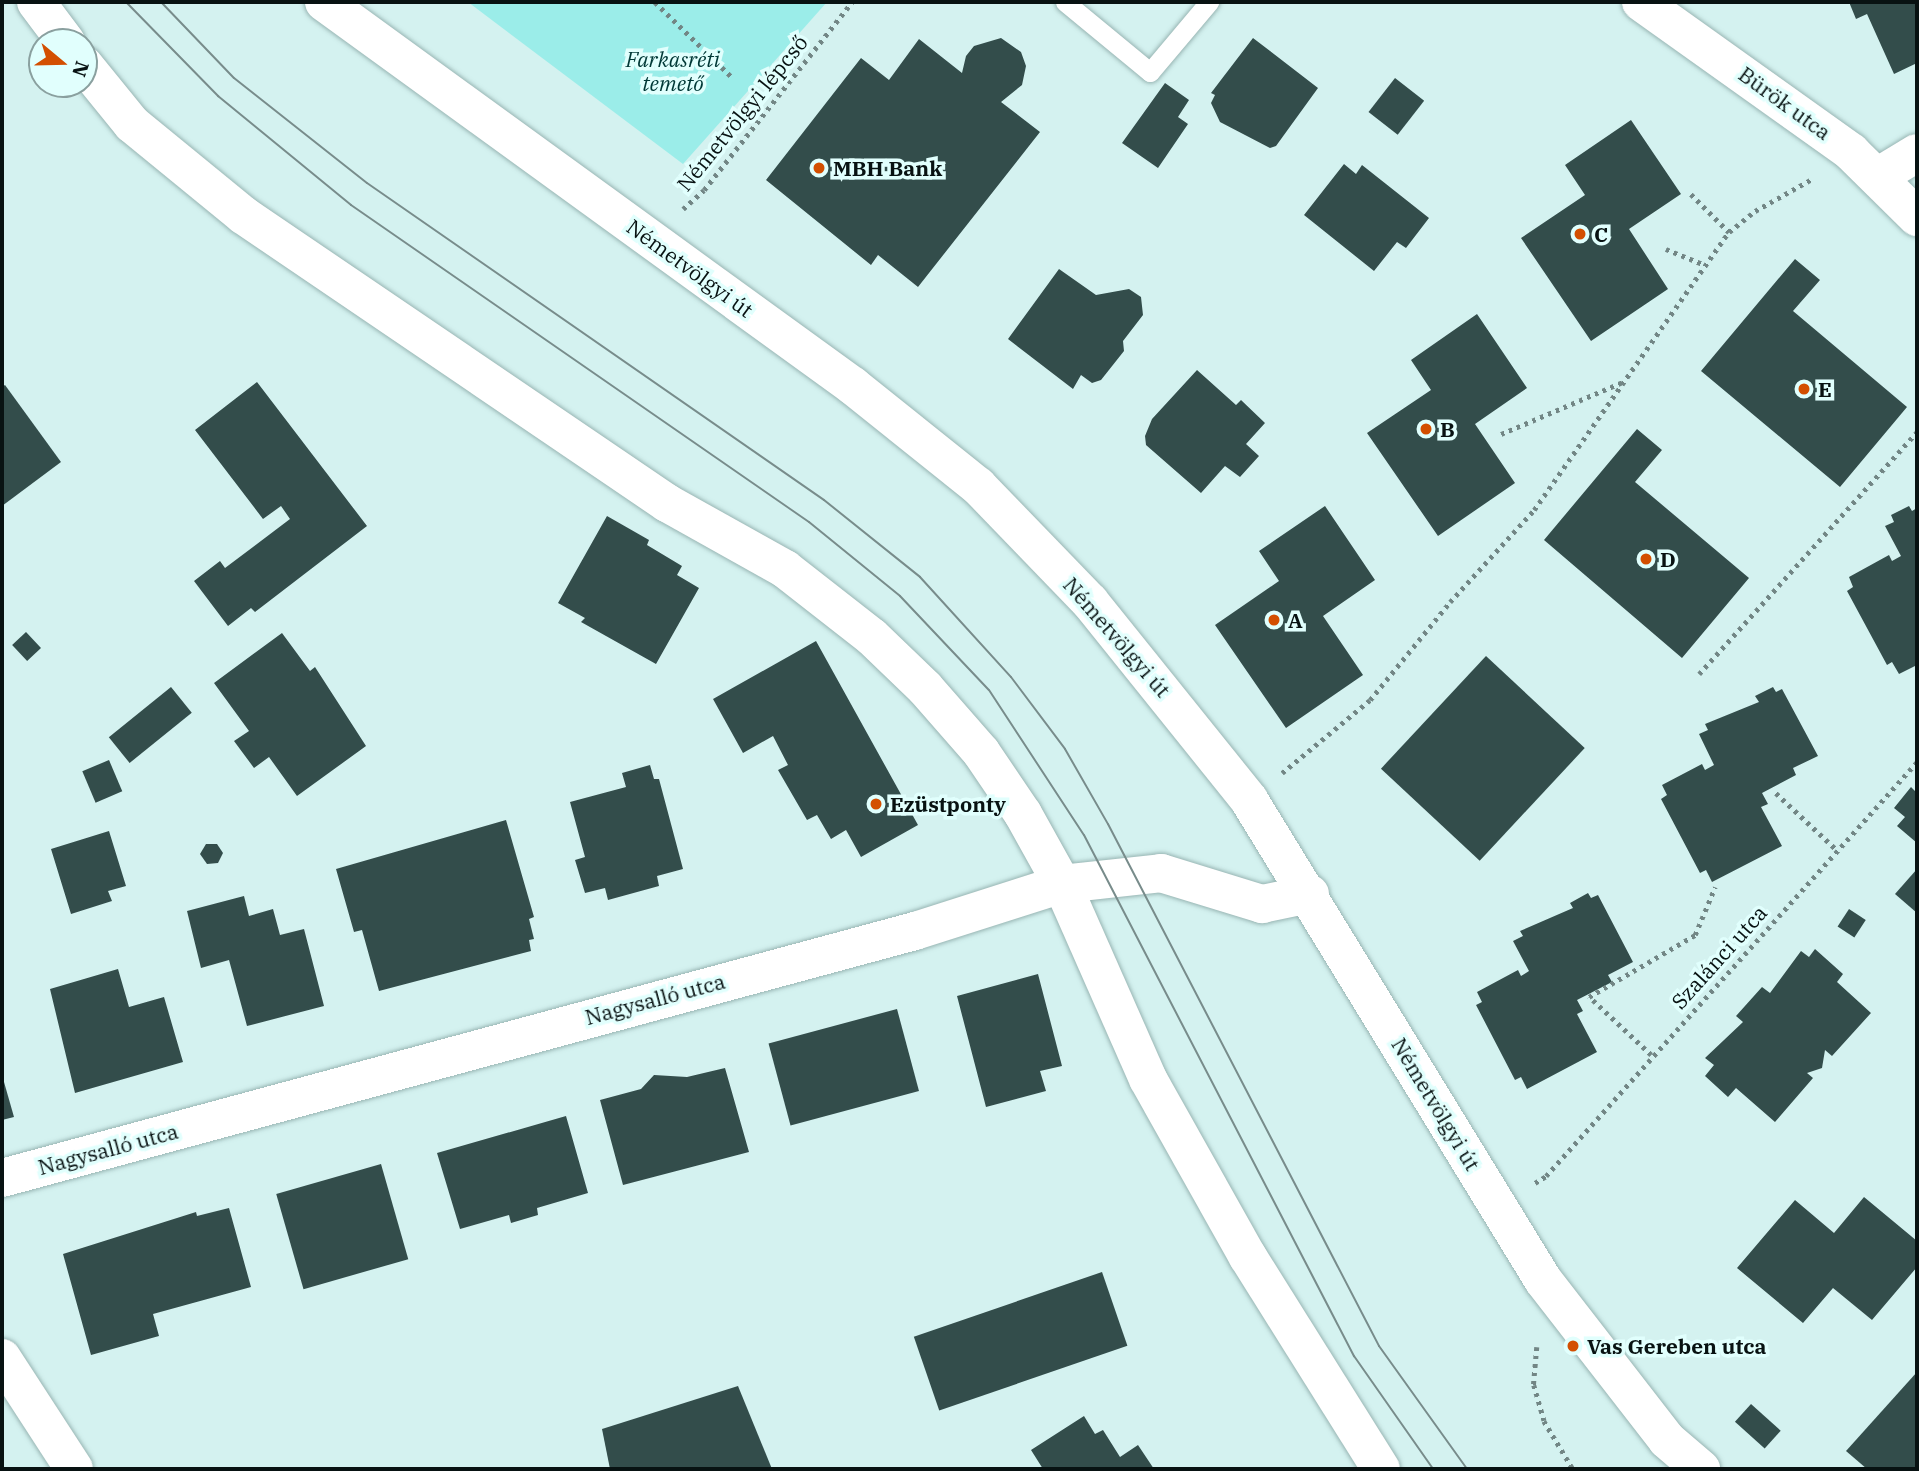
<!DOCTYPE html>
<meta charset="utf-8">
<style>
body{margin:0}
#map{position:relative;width:1919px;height:1471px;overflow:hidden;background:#d4f2f0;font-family:"IBM Plex Serif",serif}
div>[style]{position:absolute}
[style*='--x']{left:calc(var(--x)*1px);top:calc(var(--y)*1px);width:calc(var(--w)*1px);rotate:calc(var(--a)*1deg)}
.green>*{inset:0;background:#9bede9}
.building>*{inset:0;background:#334d4b;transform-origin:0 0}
.path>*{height:4.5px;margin-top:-2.25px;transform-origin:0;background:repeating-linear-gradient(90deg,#728685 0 3.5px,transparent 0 8.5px)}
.roads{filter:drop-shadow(0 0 2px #98b5b3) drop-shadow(0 0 2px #98b5b3)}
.service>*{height:19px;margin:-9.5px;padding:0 9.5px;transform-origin:9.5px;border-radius:9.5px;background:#fff}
.minor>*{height:38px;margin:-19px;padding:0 19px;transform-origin:19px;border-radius:19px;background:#fff}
.tertiary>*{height:38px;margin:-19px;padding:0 19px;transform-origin:19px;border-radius:19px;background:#fff}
.tram>*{height:2px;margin:-1px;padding:0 1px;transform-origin:1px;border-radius:1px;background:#788c8b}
.dots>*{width:19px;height:19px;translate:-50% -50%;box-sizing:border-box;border:4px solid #e1fffd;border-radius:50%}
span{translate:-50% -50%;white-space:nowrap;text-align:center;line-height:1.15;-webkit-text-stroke:7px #e1fffd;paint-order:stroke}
.park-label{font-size:21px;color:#003836;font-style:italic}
.street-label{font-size:21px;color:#081212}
.poi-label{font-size:21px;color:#081212;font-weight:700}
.left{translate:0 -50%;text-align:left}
.frame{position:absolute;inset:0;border:4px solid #081212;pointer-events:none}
.north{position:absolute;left:28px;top:28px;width:70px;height:70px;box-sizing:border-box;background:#e1fffd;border:2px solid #8aa09f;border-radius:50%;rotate:109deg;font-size:19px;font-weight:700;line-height:28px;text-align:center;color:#081212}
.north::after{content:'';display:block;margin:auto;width:24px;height:32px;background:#d34f01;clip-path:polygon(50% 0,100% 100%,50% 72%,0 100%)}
</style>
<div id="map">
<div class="green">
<i style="clip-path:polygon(468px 2px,827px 2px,683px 164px)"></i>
</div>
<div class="building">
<i style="clip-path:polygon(1849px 2px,1917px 2px,1917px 63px,1894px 74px,1867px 14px,1856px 19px)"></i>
<i style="clip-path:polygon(1001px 38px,1021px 52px,1026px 66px,1022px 85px,1001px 102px,1040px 132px,918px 287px,878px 255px,871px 265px,766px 180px,861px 58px,889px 80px,919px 39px,962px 73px,966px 56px,974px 46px)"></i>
<i style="clip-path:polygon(1253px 38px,1318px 88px,1276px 146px,1270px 148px,1220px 122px,1211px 103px,1215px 95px,1211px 93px)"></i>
<i style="left:1395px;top:78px;width:37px;height:43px;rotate:38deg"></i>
<i style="clip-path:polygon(1165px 83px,1189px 100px,1178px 117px,1188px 124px,1158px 168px,1122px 143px)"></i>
<i style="clip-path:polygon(1631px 120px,1681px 194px,1629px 229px,1668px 289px,1591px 341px,1521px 238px,1585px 195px,1565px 165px)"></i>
<i style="clip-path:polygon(1344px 164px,1356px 174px,1362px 165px,1429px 218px,1406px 248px,1397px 242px,1374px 271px,1304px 215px)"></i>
<i style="clip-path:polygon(1795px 259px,1820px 280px,1793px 311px,1907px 407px,1840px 487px,1701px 371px)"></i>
<i style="clip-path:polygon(1059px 269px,1096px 295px,1129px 289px,1141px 297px,1143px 315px,1123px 341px,1124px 351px,1101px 380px,1092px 383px,1081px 375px,1073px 389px,1008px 339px)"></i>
<i style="clip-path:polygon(1477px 314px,1527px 388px,1475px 424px,1515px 483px,1438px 536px,1367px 433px,1431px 390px,1411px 360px)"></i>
<i style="clip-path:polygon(1197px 370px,1236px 405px,1241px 400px,1265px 423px,1246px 444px,1259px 456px,1240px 477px,1225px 466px,1201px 493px,1146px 445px,1145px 436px,1152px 419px)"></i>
<i style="clip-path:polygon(257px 382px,367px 526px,255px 612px,251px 608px,228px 626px,194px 581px,220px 561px,225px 568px,290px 519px,281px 506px,263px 519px,195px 430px)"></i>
<i style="clip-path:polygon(5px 385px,61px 462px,2px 506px,2px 387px)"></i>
<i style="clip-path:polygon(1637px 429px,1662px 450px,1635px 482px,1749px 578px,1682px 658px,1544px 540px)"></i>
<i style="clip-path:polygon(1325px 506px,1375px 580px,1323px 616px,1363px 675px,1286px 728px,1215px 625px,1279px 581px,1259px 551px)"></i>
<i style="clip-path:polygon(1909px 506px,1912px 511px,1917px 508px,1917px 665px,1899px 674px,1892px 662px,1887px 665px,1847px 591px,1853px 587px,1849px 577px,1889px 555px,1892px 561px,1901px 556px,1885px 526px,1894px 522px,1891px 515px)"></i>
<i style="clip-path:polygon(607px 516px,649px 540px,647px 545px,682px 566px,677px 575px,699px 588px,656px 664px,581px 622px,585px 618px,558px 603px)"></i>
<i style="left:26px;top:632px;width:22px;height:19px;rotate:47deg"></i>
<i style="clip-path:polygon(282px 633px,310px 671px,315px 667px,366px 746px,297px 796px,269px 757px,254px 768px,234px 741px,249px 731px,214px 683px)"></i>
<i style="clip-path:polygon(816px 641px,918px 825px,861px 857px,846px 830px,831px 839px,817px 815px,807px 820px,778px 770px,788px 765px,773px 736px,743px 753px,713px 699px)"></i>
<i style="left:1486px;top:656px;width:135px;height:154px;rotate:43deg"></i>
<i style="left:171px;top:687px;width:33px;height:80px;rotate:51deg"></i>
<i style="clip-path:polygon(1773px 687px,1776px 692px,1782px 689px,1818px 756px,1793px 768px,1796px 775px,1762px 793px,1768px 804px,1761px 807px,1782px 846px,1712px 882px,1706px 870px,1700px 873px,1661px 799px,1667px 795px,1662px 785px,1702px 764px,1705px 770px,1714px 765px,1699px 734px,1708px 730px,1705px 724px,1759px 702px,1755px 696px)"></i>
<i style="left:109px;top:760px;width:34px;height:29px;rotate:67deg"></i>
<i style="clip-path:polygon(650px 765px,654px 779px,659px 779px,683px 869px,657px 876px,659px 886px,608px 900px,605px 888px,585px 893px,575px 860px,585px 857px,570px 802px,626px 787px,622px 773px)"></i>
<i style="clip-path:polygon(1911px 787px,1917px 793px,1917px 843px,1897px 826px,1905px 817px,1894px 808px)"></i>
<i style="clip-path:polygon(506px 820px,534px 917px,529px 919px,534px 939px,529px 940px,531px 951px,379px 991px,362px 930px,354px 932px,336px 869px)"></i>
<i style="clip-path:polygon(109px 831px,126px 886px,108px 891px,112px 901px,71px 914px,51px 849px)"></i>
<i style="clip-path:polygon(206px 844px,217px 844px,223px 853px,218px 863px,207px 864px,200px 854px)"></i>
<i style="clip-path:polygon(1917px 869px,1917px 913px,1895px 894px)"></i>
<i style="clip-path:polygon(1588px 893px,1591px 898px,1598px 895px,1633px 962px,1608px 975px,1612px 982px,1577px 1000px,1583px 1011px,1577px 1014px,1597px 1052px,1527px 1089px,1521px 1077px,1515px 1080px,1476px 1005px,1482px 1002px,1477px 992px,1518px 970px,1521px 976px,1529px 971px,1513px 941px,1523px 936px,1520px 931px,1573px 908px,1570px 903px)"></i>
<i style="clip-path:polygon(244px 896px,249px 916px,273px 909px,280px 935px,304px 929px,324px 1006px,247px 1026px,229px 960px,201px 968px,187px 911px)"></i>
<i style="left:1849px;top:909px;width:20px;height:21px;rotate:33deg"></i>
<i style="clip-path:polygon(1815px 949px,1843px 974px,1837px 982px,1871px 1013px,1832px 1056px,1825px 1050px,1822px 1068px,1807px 1073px,1813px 1078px,1775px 1122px,1736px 1088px,1728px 1097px,1705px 1076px,1714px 1065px,1705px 1058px,1743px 1022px,1736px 1016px,1762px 987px,1770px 993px,1801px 951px,1809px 957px)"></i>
<i style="clip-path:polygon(118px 969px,129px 1007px,164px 997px,183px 1062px,75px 1093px,50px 989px)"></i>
<i style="clip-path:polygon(1038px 974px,1062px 1066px,1040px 1071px,1046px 1091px,986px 1107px,957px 996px)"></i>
<i style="left:897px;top:1009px;width:85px;height:133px;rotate:75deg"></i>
<i style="clip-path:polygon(725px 1068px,749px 1152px,623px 1185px,600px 1100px,641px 1089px,654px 1075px,687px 1077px)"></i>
<i style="clip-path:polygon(2px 1075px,14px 1117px,2px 1120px)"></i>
<i style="clip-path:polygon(566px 1116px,588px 1193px,537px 1208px,538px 1215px,511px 1223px,509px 1215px,460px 1229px,437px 1153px)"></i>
<i style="left:381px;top:1164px;width:99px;height:109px;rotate:74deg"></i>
<i style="clip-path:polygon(1864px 1197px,1917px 1241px,1917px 1267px,1872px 1320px,1833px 1288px,1803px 1323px,1737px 1268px,1795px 1200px,1834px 1233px)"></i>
<i style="clip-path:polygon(229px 1208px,251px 1287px,153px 1314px,159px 1336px,91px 1355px,63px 1254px,196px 1212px,197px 1216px)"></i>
<i style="left:1102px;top:1272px;width:78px;height:199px;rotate:71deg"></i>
<i style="clip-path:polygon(1917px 1372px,1917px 1469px,1867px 1469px,1846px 1451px)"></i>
<i style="clip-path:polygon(738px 1386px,772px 1469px,610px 1469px,602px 1429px)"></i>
<i style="left:1751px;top:1404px;width:40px;height:24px;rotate:42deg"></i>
<i style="clip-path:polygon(1084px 1416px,1095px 1434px,1103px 1430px,1120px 1457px,1138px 1445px,1154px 1469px,1043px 1469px,1031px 1450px)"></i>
</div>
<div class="path">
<i style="--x:655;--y:2;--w:110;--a:44.3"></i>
<i style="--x:1691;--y:194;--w:54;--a:45"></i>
<i style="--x:683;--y:209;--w:28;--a:-42"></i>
<i style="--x:704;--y:190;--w:239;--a:-51.8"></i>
<i style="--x:1666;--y:249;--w:42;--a:22.3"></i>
<i style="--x:1501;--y:434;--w:133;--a:-23.1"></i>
<i style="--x:1699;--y:674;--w:326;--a:-48"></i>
<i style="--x:1282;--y:773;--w:114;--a:-39.7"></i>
<i style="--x:1370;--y:700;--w:127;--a:-50.8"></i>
<i style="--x:1450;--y:602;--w:125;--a:-47.6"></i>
<i style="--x:1534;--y:510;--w:340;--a:-55"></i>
<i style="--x:1729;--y:232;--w:33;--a:-39"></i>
<i style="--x:1755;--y:211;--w:65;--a:-29.3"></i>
<i style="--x:1776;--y:793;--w:83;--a:43.1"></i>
<i style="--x:1651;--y:1055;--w:85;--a:-136.9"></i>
<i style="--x:1589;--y:997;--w:123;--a:-30.3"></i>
<i style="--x:1695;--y:935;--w:52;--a:-67.4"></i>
<i style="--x:1535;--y:1183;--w:13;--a:-32"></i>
<i style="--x:1546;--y:1176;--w:556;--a:-48.14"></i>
<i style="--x:1537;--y:1347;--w:38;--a:95"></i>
<i style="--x:1534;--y:1385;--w:37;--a:74"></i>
<i style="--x:1544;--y:1421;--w:56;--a:58.9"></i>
</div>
<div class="roads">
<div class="service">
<i style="--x:1065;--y:2;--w:110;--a:39.5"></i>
<i style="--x:1150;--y:72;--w:92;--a:-49.9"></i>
</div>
<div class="minor">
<i style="--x:36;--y:2;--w:50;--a:53.1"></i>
<i style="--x:84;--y:65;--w:76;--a:50.9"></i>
<i style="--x:132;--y:124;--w:144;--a:39.3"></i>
<i style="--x:243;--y:215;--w:513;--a:34.19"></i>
<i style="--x:667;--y:503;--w:135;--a:29.2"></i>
<i style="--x:785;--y:569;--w:110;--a:38"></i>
<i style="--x:872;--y:637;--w:74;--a:43.9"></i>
<i style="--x:925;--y:688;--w:85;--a:48.8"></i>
<i style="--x:981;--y:752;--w:75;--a:55.9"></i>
<i style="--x:1023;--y:814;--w:80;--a:60.9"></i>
<i style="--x:1062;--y:884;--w:213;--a:66.2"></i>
<i style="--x:1148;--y:1079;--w:204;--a:60.7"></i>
<i style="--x:1248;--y:1257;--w:250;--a:57.9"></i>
<i style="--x:1879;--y:176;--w:44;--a:-31.2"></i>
<i style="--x:2;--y:1178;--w:946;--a:-15.14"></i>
<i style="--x:915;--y:931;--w:154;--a:-17.7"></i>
<i style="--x:1062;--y:884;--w:100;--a:-6.3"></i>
<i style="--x:1161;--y:873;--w:106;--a:17.1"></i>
<i style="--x:1262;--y:904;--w:49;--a:-11.8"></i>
<i style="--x:2;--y:1358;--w:132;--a:57"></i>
</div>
<div class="tertiary">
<i style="--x:324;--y:2;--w:654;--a:35.98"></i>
<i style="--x:853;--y:386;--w:160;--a:38.7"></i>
<i style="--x:978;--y:486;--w:161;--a:46"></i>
<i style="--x:1090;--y:602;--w:254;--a:51.2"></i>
<i style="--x:1249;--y:800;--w:563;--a:58.51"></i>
<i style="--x:1543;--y:1280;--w:202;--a:52.2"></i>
<i style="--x:1667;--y:1440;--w:45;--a:40.5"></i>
<i style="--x:1641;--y:2;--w:258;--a:35.5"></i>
<i style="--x:1851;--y:152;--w:93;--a:44.6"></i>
</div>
</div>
<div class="tram">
<i style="--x:126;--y:2;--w:132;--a:45.6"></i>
<i style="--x:218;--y:96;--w:172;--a:39.3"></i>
<i style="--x:351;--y:205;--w:557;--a:34.69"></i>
<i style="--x:809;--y:522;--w:117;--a:39.1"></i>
<i style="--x:900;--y:596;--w:129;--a:46.6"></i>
<i style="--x:989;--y:690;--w:173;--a:56.8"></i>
<i style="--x:1084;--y:835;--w:587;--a:62.61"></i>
<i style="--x:1354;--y:1356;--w:138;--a:55"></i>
<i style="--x:161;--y:2;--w:105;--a:46.2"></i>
<i style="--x:234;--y:78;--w:169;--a:38.3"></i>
<i style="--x:367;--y:183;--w:556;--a:34.75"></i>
<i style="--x:824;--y:500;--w:123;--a:38.7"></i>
<i style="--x:920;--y:577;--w:135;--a:47.7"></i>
<i style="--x:1011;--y:677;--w:90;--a:53.1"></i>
<i style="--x:1065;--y:749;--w:86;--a:60.2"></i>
<i style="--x:1108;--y:824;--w:588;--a:62.56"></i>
<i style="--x:1379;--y:1346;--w:151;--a:54.4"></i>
</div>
<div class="dots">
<i style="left:819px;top:168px;background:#d34f01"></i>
<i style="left:1580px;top:234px;background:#d34f01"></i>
<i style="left:1804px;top:389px;background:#d34f01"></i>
<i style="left:1426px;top:429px;background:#d34f01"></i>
<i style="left:1646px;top:559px;background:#d34f01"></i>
<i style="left:1274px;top:620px;background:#d34f01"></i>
<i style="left:876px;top:804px;background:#d34f01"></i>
<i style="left:1573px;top:1346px;background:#d34f01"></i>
</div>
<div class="park-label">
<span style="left:673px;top:71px">Farkasréti<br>temető</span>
</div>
<div class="street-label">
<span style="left:1785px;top:103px;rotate:36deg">Bürök utca</span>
<span style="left:742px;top:113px;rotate:-51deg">Németvölgyi lépcső</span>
<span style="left:690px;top:268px;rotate:36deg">Németvölgyi út</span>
<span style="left:1117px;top:637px;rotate:49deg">Németvölgyi út</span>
<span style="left:1719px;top:957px;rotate:-48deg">Szalánci utca</span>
<span style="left:655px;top:999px;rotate:-15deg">Nagysalló utca</span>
<span style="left:1436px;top:1104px;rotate:59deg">Németvölgyi út</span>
<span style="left:108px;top:1149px;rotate:-15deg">Nagysalló utca</span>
</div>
<div class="poi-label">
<span class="left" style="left:833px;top:168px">MBH Bank</span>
<span class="left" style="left:1594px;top:234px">C</span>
<span class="left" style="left:1818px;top:389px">E</span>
<span class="left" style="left:1440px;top:429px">B</span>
<span class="left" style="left:1660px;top:559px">D</span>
<span class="left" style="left:1288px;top:620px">A</span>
<span class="left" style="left:890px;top:804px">Ezüstponty</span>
<span class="left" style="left:1587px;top:1346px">Vas Gereben utca</span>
</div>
<div class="frame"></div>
<div class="north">N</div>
</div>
